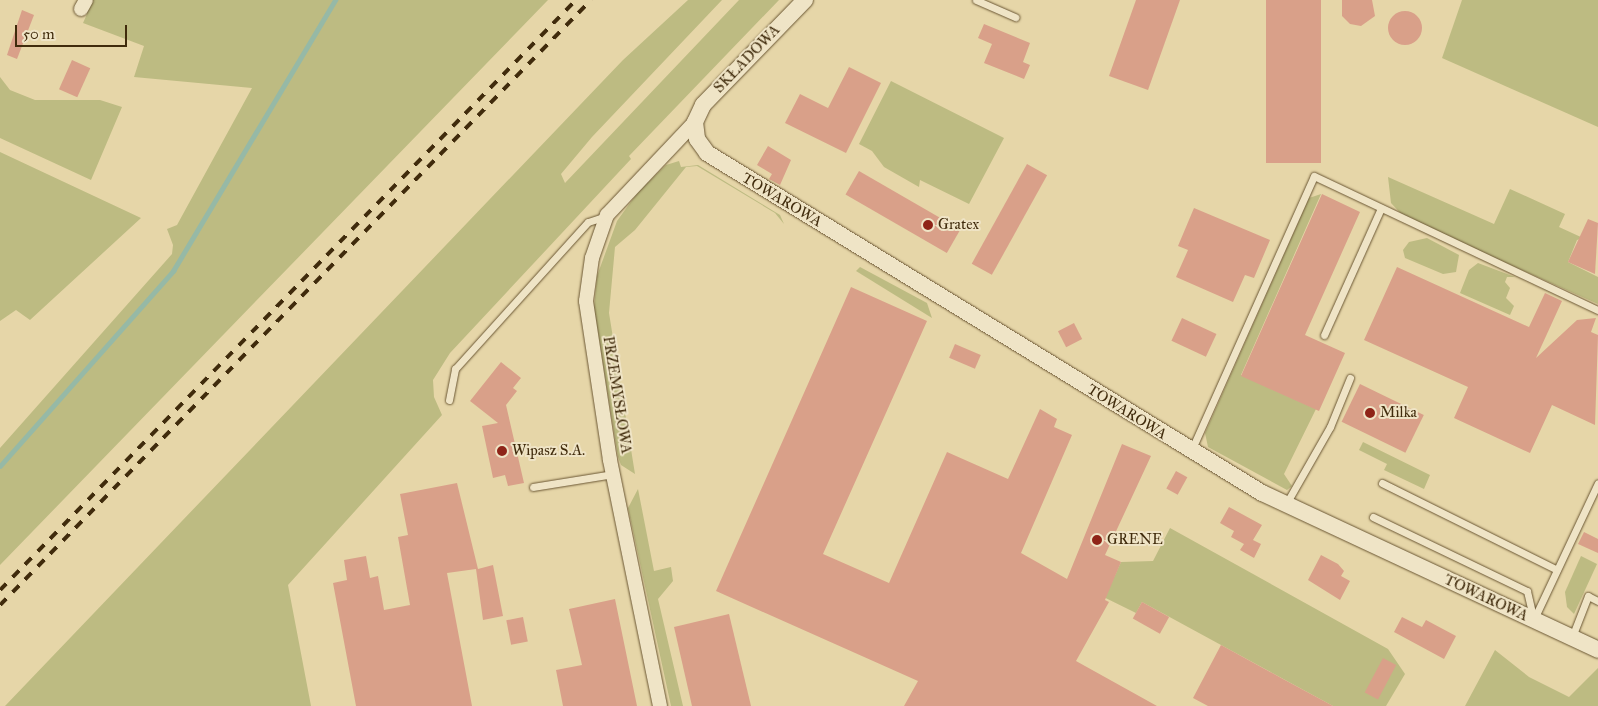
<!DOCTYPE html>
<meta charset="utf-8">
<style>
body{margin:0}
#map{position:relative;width:1598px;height:706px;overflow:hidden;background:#e6d6a8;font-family:"IM FELL Great Primer",serif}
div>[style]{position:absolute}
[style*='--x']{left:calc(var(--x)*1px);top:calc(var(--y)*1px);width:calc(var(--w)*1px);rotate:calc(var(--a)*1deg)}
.green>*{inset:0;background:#bdbb82}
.stream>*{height:4.5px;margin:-2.25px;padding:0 2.25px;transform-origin:2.25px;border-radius:2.25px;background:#96b9a6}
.building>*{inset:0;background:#d9a089;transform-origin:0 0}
.round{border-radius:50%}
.roads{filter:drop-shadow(0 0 1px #6a5633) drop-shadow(0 0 1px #6a5633)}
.service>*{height:7px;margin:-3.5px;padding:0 3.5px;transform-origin:3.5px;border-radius:3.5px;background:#efe4c6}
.minor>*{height:14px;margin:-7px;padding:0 7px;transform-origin:7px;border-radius:7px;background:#efe4c6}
.tertiary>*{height:16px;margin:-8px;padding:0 8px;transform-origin:8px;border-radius:8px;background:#efe4c6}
.rail>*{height:4px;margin-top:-2px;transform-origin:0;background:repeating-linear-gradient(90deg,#402b0c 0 9px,transparent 0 18px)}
.dots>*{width:14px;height:14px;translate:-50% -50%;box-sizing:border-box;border:2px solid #efe4c6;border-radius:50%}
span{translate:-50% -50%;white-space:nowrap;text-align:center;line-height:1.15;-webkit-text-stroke:4px #efe4c6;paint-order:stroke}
.street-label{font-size:15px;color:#402b0c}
.poi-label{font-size:15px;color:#402b0c}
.left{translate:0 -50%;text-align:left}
.scale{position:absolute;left:15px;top:25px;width:112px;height:22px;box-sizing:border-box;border:2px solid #402b0c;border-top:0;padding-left:6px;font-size:15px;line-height:18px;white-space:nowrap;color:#402b0c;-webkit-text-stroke:4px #efe4c6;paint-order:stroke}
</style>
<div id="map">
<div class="green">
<i style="clip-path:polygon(80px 0,548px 0,0 565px,0 448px,172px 254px,173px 245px,167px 229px,177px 225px,252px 88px,134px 77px,144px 46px,83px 23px,87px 14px,80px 10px)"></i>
<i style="clip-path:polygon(688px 0,722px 0,592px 137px,561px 174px,565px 183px,739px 0,779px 0,629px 156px,631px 159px,450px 353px,433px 380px,434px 397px,442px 415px,288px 585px,311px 706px,5px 706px,623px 60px)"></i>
<i style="clip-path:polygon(1462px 0,1598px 0,1598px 127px,1442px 58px)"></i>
<i style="clip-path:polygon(0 77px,10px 90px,35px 100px,100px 100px,122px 107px,91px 180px,0 138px)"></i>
<i style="clip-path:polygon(891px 81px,1004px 138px,969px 204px,920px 180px,919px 187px,884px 167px,872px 151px,859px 144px)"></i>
<i style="clip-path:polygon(0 152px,141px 218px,30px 320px,16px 310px,0 321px)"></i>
<i style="clip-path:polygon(679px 161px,681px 167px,698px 165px,780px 215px,784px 224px,775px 213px,697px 166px,686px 167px,635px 230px,615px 247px,609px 313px,635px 474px,621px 465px,618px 457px,594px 308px,597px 276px,617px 221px,638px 192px,666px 165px)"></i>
<i style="clip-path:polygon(1388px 177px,1494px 224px,1510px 189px,1565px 214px,1559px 227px,1583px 238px,1577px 240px,1568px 262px,1598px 277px,1598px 304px,1405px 218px,1391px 203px)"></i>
<i style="clip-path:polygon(1321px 194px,1241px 375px,1316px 409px,1284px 474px,1292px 486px,1287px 490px,1208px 447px,1205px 433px,1309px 198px)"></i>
<i style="clip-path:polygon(1427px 238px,1459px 255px,1456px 272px,1443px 274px,1405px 258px,1403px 250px,1409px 242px)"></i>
<i style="clip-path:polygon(1478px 263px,1515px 277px,1507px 277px,1505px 282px,1510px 288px,1506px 298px,1514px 306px,1510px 315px,1460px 293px,1469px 270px)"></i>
<i style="clip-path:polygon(860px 267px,927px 303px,932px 318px,856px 271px)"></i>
<i style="clip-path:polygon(1363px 442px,1430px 475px,1424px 489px,1384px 470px,1387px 464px,1359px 450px)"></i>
<i style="clip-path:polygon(638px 489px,654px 571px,671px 567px,673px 581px,658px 599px,683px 706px,671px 706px,628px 508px)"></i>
<i style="clip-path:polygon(1170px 528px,1388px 649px,1405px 674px,1386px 706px,1333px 706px,1142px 602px,1136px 613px,1067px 579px,1106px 595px,1121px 562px,1153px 561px)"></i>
<i style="clip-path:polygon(1581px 556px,1597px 564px,1574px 614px,1567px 607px,1565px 592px)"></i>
<i style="clip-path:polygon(1495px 650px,1529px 677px,1569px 697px,1598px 668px,1598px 706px,1465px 706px)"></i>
</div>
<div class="stream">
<i style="--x:0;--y:466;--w:261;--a:-48.4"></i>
<i style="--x:173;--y:271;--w:316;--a:-59.1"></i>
</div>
<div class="building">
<i style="clip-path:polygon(1136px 0,1180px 0,1148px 90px,1109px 76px)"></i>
<i style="left:1266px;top:0;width:55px;height:163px"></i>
<i style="clip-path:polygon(1342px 0,1372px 0,1375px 16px,1361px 26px,1350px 24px,1342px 16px)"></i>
<i style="clip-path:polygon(22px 10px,34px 15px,17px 59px,7px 55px)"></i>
<i class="round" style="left:1388px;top:11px;width:34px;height:34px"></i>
<i style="clip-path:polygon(984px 24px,1030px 43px,1023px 62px,1030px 65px,1024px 79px,984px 63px,992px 44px,978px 38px)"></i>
<i style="left:72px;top:60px;width:20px;height:32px;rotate:24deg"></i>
<i style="clip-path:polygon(849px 67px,881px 83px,846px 153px,785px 123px,800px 94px,828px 108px)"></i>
<i style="clip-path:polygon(768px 146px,791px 160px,780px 185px,769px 179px,772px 174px,757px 165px)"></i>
<i style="left:1027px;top:164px;width:23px;height:114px;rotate:29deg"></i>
<i style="left:859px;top:171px;width:117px;height:27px;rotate:30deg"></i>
<i style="clip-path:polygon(1322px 194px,1360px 212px,1305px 335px,1345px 353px,1319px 411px,1241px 376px)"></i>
<i style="clip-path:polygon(1194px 208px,1270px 240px,1254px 278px,1245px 275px,1233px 302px,1176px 277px,1188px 250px,1178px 246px)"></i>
<i style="clip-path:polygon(1588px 219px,1598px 223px,1595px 274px,1568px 262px)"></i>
<i style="clip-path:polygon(1397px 267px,1529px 327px,1545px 293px,1562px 301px,1536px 358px,1577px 320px,1596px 318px,1591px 332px,1598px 335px,1595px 425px,1552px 405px,1530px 453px,1454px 418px,1468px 387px,1364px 340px)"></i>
<i style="clip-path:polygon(851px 287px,927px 321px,823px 554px,889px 583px,947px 452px,1008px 479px,1040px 409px,1057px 419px,1054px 427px,1072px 435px,1021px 553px,1067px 579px,1122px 444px,1151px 456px,1105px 555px,1121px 562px,1105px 600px,1109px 602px,1076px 661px,1157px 706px,904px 706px,918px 681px,716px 591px)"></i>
<i style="left:1182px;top:318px;width:38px;height:25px;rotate:25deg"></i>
<i style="left:1074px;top:323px;width:18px;height:18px;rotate:63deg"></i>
<i style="left:955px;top:344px;width:28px;height:15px;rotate:23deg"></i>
<i style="clip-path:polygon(501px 362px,521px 378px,513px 388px,517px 391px,506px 405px,524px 483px,508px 486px,505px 475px,493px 478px,482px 426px,498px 423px,470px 401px)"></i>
<i style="left:1360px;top:384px;width:71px;height:42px;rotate:26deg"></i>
<i style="left:1176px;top:471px;width:13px;height:20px;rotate:29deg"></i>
<i style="clip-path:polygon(457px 483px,478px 569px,493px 565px,503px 616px,483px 620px,476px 569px,447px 573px,472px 706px,356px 706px,333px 583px,347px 580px,344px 560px,366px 556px,370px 578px,378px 576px,384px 610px,410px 605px,398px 537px,408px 535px,400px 494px)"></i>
<i style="clip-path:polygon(1229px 507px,1262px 525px,1253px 540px,1261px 544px,1254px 558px,1240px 550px,1244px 544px,1231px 537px,1234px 531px,1220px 523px)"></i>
<i style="clip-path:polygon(1584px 532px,1598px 539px,1598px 553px,1578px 544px)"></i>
<i style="clip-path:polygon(1321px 555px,1338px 564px,1344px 571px,1341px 576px,1350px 581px,1340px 600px,1308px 580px)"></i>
<i style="clip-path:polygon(615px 599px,637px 706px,563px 706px,556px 670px,582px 665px,569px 609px)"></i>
<i style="left:1142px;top:602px;width:31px;height:19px;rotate:29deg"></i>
<i style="clip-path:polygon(729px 614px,751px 706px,692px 706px,674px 627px)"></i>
<i style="left:523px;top:617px;width:25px;height:17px;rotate:79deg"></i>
<i style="clip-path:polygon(1402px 617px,1422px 627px,1426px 620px,1456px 636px,1444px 659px,1394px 632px)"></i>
<i style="clip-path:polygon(1221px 645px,1283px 679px,1333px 706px,1208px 706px,1193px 698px)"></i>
<i style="left:1383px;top:658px;width:15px;height:39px;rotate:28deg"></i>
</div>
<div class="roads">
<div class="service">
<i style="--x:976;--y:0;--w:43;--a:23.6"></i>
<i style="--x:1324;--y:335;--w:139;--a:-65.8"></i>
<i style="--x:449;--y:400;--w:32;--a:-79"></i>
<i style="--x:455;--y:369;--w:198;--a:-47.9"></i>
<i style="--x:588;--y:222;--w:19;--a:-18"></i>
<i style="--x:1191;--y:451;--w:301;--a:-65.9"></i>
<i style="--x:1314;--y:176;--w:314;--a:25.3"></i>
<i style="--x:1382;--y:483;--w:195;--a:26.4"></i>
<i style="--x:533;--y:487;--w:81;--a:-9.2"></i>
<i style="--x:1286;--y:504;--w:89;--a:-60.3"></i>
<i style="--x:1330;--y:427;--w:53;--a:-67.8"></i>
<i style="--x:1373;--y:517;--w:171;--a:25.7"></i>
<i style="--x:1527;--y:591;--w:27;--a:77"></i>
<i style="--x:1534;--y:619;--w:150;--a:-64.8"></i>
<i style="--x:1572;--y:637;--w:44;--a:-68.7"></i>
<i style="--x:1588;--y:596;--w:11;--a:27"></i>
</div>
<div class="minor">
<i style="--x:81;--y:9;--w:10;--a:-61"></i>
<i style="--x:660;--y:706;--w:251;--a:-101.5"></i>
<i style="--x:610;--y:460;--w:161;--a:-98.6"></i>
<i style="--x:586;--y:301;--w:43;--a:-82.1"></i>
<i style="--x:592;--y:258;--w:46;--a:-70.8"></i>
<i style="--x:607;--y:215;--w:128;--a:-46.6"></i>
</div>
<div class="tertiary">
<i style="--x:805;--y:0;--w:146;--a:134.2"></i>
<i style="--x:703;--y:105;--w:19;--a:115"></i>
<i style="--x:695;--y:122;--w:17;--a:83"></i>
<i style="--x:697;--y:139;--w:17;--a:54"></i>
<i style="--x:707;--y:153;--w:651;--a:31.49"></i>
<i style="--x:1262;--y:493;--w:371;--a:25"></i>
</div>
</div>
<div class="rail">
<i style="--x:0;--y:590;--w:825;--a:-45.69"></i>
<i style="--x:0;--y:605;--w:846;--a:-45.67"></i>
</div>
<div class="dots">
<i style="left:928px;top:225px;background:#8f2418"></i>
<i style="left:1370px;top:413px;background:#8f2418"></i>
<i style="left:502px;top:451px;background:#8f2418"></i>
<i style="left:1097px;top:540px;background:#8f2418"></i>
</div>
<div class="street-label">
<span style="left:747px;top:59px;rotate:-46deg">SKŁADOWA</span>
<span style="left:782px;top:200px;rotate:31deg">TOWAROWA</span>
<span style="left:617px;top:395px;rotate:81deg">PRZEMYSŁOWA</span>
<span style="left:1127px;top:412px;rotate:32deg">TOWAROWA</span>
<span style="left:1486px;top:598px;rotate:25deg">TOWAROWA</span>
</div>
<div class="poi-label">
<span class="left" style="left:938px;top:225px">Gratex</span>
<span class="left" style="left:1380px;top:413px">Milka</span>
<span class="left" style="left:512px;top:451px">Wipasz S.A.</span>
<span class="left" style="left:1107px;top:540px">GRENE</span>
</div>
<div class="scale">50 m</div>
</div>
